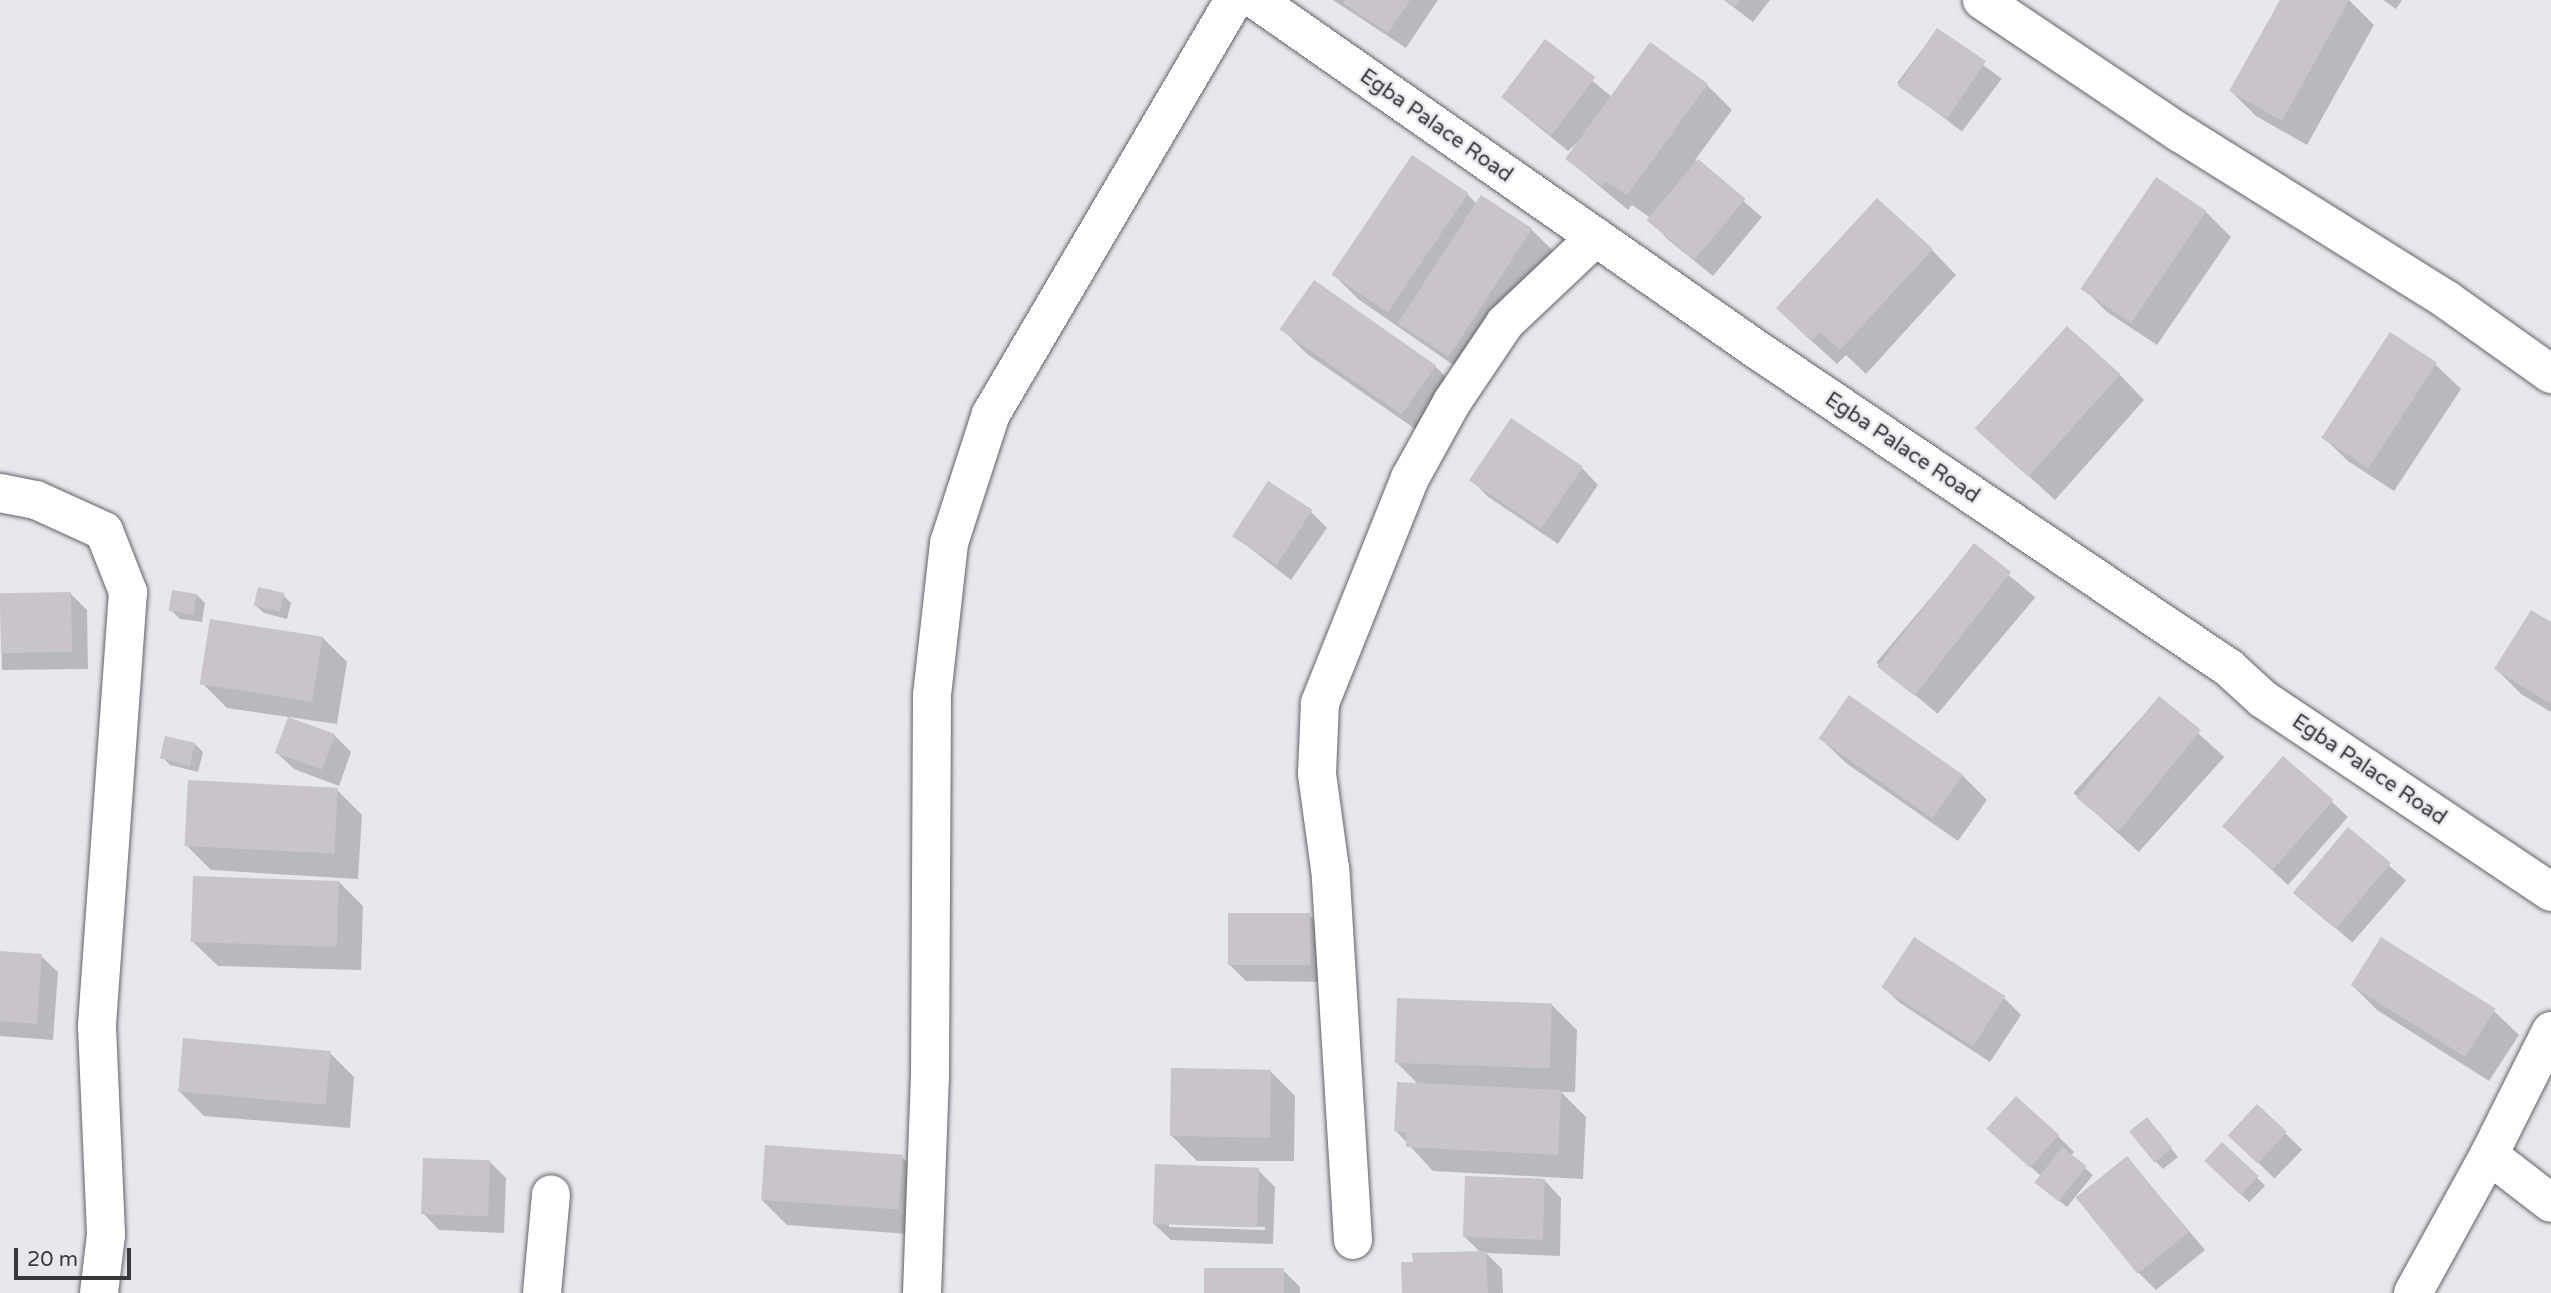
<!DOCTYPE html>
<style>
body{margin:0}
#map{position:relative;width:2551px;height:1293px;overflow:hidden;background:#e6e8ed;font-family:"Varela Round",sans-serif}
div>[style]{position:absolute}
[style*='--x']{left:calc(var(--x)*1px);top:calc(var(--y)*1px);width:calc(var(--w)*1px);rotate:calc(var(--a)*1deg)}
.shadow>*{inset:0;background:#0003;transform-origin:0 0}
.building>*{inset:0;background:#c8c4c9;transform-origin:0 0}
.roads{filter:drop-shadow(0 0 2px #626368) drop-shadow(0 0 2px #626368)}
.minor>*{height:38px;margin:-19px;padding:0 19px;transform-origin:19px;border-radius:19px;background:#fff}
span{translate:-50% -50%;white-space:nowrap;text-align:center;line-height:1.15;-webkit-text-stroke:5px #e6e8ed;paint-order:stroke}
.street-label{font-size:21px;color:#37383a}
.scale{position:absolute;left:14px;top:1248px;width:117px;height:32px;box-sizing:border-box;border:4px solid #37383a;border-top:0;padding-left:9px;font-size:21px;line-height:24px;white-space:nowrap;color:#37383a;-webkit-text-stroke:5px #e6e8ed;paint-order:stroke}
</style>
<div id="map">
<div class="shadow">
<i style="clip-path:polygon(1333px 0,1438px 0,1406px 48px)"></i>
<i style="clip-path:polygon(1724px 0,1770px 0,1753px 22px)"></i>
<i style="clip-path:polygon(2282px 0,2349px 0,2374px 25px,2307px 145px,2256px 116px,2231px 91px)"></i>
<i style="clip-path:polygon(2383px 0,2402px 0,2396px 9px)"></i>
<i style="left:1937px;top:30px;width:81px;height:66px;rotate:37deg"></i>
<i style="clip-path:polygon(1546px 42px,1612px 97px,1707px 85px,1732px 110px,1695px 160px,1762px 217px,1713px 276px,1666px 238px,1652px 219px,1632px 205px,1628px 210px,1567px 159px,1581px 139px,1568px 151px,1502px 97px)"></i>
<i style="clip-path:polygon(2157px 179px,2206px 212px,2231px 237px,2157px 345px,2107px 312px,2082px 287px)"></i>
<i style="clip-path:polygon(1467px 194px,1477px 204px,1531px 229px,1556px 254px,1475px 380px,1358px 299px,1333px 274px)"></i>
<i style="clip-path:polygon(1932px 250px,1956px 275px,1866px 374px,1846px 355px,1837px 364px,1803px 333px)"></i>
<i style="clip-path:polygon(1282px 329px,1435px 366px,1460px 391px,1427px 437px,1307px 354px)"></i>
<i style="clip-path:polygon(2390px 335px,2436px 365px,2461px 389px,2394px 491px,2348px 461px,2323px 437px)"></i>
<i style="clip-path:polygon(2120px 375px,2144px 400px,2055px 500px,1977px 429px)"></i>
<i style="clip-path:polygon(1582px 468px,1598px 485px,1558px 544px,1487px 496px,1471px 479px)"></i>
<i style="clip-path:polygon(1310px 511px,1327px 528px,1291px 580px,1233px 535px)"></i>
<i style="left:1974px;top:546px;width:80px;height:152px;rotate:40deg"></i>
<i style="clip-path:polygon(70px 593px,87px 610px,88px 669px,2px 670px,0 594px)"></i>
<i style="clip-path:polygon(197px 595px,205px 603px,202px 622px,180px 619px,171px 610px)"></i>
<i style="clip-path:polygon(283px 595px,291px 603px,287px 619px,264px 613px,255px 605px)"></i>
<i style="clip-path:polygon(2551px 624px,2551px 712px,2521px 694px,2496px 669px)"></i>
<i style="clip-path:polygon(322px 637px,347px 662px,337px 724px,227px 708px,202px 683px)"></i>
<i style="left:2159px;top:698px;width:88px;height:128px;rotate:42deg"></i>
<i style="clip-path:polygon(334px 735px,351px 752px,339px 786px,294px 769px,277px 753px)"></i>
<i style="clip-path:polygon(1821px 739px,1962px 775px,1987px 800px,1958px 841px,1846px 763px)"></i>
<i style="clip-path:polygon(195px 744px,203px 752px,198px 772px,170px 765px,162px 757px)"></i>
<i style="clip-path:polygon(337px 790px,362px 815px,358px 879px,211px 870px,186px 845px)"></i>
<i style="clip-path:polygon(2331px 801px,2348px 817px,2288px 885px,2223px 825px)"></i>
<i style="left:2348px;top:830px;width:77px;height:82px;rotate:41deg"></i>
<i style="clip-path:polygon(338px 881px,363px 906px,361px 970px,218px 966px,193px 942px)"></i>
<i style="clip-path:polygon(1309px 915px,1326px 932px,1326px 982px,1246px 981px,1229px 964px)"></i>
<i style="clip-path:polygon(1915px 939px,2004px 998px,2021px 1015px,1990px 1062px,1900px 1003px,1883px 987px)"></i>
<i style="clip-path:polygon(2382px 939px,2494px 1011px,2519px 1035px,2489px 1081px,2377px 1010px,2352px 985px)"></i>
<i style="clip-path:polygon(0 953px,41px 956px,58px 972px,53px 1040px,0 1036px)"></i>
<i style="clip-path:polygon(1552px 1005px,1577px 1030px,1575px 1092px,1561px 1092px,1586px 1117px,1583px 1179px,1433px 1171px,1396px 1131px,1419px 1085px,1396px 1062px)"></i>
<i style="clip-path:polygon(329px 1052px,354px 1077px,350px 1128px,204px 1116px,179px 1091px)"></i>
<i style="clip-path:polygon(1270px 1071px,1295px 1096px,1294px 1161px,1197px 1161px,1172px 1136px)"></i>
<i style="left:2257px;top:1106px;width:63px;height:40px;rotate:44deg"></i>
<i style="clip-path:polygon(2154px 1127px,2178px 1157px,2163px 1169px,2155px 1161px)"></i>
<i style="clip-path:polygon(2058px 1136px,2074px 1152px,2071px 1156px,2093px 1175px,2067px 1207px,2045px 1189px,2041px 1176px,2006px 1145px)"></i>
<i style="left:2222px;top:1144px;width:60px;height:23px;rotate:44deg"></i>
<i style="clip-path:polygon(902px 1157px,927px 1182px,922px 1235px,787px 1225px,762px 1200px)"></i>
<i style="clip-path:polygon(2127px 1158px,2205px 1250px,2156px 1290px,2139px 1273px)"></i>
<i style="clip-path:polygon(489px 1161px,506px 1178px,504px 1233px,439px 1230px,423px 1213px)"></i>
<i style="clip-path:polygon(evenodd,1258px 1170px,1275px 1187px,1273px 1244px,1171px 1240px,1154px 1224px,1258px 1170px,1169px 1223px,1265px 1227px,1265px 1230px,1169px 1227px,1169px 1223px)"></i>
<i style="clip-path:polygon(1545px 1181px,1561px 1198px,1560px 1256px,1486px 1253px,1502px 1269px,1503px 1293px,1404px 1293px,1481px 1253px,1464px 1236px)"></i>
<i style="clip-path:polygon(1283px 1270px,1300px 1287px,1300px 1293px,1205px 1293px)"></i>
</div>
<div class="building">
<i style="clip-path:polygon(1345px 0,1410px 0,1388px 33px,1343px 3px)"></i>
<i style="clip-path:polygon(1726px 0,1740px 0,1735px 7px)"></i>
<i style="clip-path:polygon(2280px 0,2349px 0,2282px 121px,2229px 91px)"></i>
<i style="left:1937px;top:28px;width:59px;height:70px;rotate:34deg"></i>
<i style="left:1545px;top:39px;width:63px;height:73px;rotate:37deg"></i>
<i style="clip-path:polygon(1650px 42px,1708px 84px,1627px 195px,1606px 181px,1602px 186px,1565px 159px)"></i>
<i style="left:1412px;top:155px;width:68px;height:144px;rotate:34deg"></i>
<i style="left:1698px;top:159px;width:62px;height:80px;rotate:40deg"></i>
<i style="left:2156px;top:177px;width:61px;height:135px;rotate:34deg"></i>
<i style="left:1481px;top:195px;width:61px;height:153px;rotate:33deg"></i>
<i style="clip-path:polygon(1877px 198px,1933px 249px,1840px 350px,1820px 332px,1811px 341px,1776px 308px)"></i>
<i style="left:1314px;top:280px;width:149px;height:60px;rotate:35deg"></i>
<i style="left:2067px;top:326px;width:72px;height:138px;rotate:42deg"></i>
<i style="left:2390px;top:332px;width:56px;height:126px;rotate:33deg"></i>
<i style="left:1511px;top:418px;width:87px;height:75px;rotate:34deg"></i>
<i style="left:1268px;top:481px;width:53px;height:66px;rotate:33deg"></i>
<i style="left:1974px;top:543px;width:47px;height:157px;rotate:38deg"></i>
<i style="left:258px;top:587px;width:27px;height:19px;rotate:13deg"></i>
<i style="left:172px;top:590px;width:25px;height:21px;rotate:9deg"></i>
<i style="left:71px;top:592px;width:60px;height:71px;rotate:89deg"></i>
<i style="clip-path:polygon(2531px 610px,2551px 622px,2551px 704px,2494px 669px)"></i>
<i style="left:210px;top:619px;width:114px;height:66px;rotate:9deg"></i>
<i style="left:1849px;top:695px;width:139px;height:53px;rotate:35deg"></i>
<i style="left:2159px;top:696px;width:54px;height:131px;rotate:39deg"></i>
<i style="left:288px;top:717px;width:50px;height:38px;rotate:20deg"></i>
<i style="left:165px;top:736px;width:31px;height:23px;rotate:13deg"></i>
<i style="left:2283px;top:756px;width:67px;height:93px;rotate:41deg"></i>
<i style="left:188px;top:780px;width:150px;height:66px;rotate:3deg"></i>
<i style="left:2348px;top:827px;width:56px;height:86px;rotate:40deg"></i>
<i style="left:193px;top:876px;width:146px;height:66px;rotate:2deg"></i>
<i style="left:1228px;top:913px;width:82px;height:52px"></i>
<i style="left:1914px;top:937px;width:109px;height:60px;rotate:33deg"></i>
<i style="left:2381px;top:937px;width:135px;height:57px;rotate:32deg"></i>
<i style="left:0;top:951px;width:42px;height:70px;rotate:4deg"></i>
<i style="left:1397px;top:998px;width:155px;height:65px;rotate:2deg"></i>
<i style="left:183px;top:1038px;width:148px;height:54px;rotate:5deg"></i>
<i style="left:1171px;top:1068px;width:100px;height:68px;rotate:1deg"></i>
<i style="clip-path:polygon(1397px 1082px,1561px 1090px,1558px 1155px,1406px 1147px,1406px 1132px,1394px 1131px)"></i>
<i style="left:2016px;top:1096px;width:58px;height:44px;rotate:42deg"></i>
<i style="left:2257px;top:1104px;width:41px;height:43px;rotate:43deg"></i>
<i style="left:2147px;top:1117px;width:40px;height:23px;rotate:51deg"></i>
<i style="left:2222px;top:1142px;width:50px;height:26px;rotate:43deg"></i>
<i style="left:765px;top:1145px;width:138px;height:55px;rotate:4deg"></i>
<i style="left:2062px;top:1147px;width:31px;height:45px;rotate:38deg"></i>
<i style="left:2127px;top:1156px;width:98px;height:66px;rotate:51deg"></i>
<i style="left:423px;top:1158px;width:67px;height:56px;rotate:2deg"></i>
<i style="left:1155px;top:1164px;width:104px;height:60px;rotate:2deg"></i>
<i style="left:1465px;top:1176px;width:80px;height:61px;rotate:2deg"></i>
<i style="clip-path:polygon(1486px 1251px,1488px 1293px,1402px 1293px,1401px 1262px,1413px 1262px,1412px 1253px)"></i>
<i style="left:1204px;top:1268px;width:80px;height:25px"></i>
</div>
<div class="roads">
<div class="minor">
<i style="--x:1256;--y:0;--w:606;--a:34.92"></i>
<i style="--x:1753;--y:347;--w:574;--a:33.99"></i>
<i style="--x:2229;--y:668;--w:46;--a:42.4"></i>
<i style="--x:2263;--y:699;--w:347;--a:33.8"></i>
<i style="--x:1982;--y:0;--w:239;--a:33.9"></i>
<i style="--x:2180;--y:133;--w:315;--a:32"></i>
<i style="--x:2447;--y:300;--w:128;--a:35.4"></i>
<i style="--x:0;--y:493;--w:37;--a:11"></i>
<i style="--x:36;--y:500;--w:75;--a:24.5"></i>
<i style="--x:104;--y:531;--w:66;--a:68.5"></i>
<i style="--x:128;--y:592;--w:436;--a:94.1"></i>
<i style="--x:97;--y:1027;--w:208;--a:87.5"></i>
<i style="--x:106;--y:1235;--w:58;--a:96.9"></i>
<i style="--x:2551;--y:1031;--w:139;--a:116.6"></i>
<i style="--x:2489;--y:1155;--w:78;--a:37.7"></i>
<i style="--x:1353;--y:1240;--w:372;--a:-93.5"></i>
<i style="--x:1330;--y:869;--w:96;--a:-97.8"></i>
<i style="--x:1317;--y:774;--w:71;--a:-87.6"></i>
<i style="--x:1320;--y:703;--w:242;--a:-68.2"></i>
<i style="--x:1410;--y:478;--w:87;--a:-61.1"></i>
<i style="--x:1452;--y:402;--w:95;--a:-56.1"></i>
<i style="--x:1505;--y:323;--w:125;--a:-43.4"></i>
<i style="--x:542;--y:1293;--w:99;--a:-84.8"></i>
<i style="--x:922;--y:1293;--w:215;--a:-87.9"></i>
<i style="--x:930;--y:1078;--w:383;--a:-89.7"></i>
<i style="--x:932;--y:695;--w:153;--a:-83.6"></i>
<i style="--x:949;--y:543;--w:136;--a:-72"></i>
<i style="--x:991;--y:414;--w:480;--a:-59.6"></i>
<i style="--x:2413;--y:1293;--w:158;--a:-61.2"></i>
</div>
</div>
<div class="street-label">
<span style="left:1436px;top:126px;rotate:35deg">Egba Palace Road</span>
<span style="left:1902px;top:448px;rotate:34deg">Egba Palace Road</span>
<span style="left:2369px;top:770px;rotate:34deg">Egba Palace Road</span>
</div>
<div class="scale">20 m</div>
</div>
